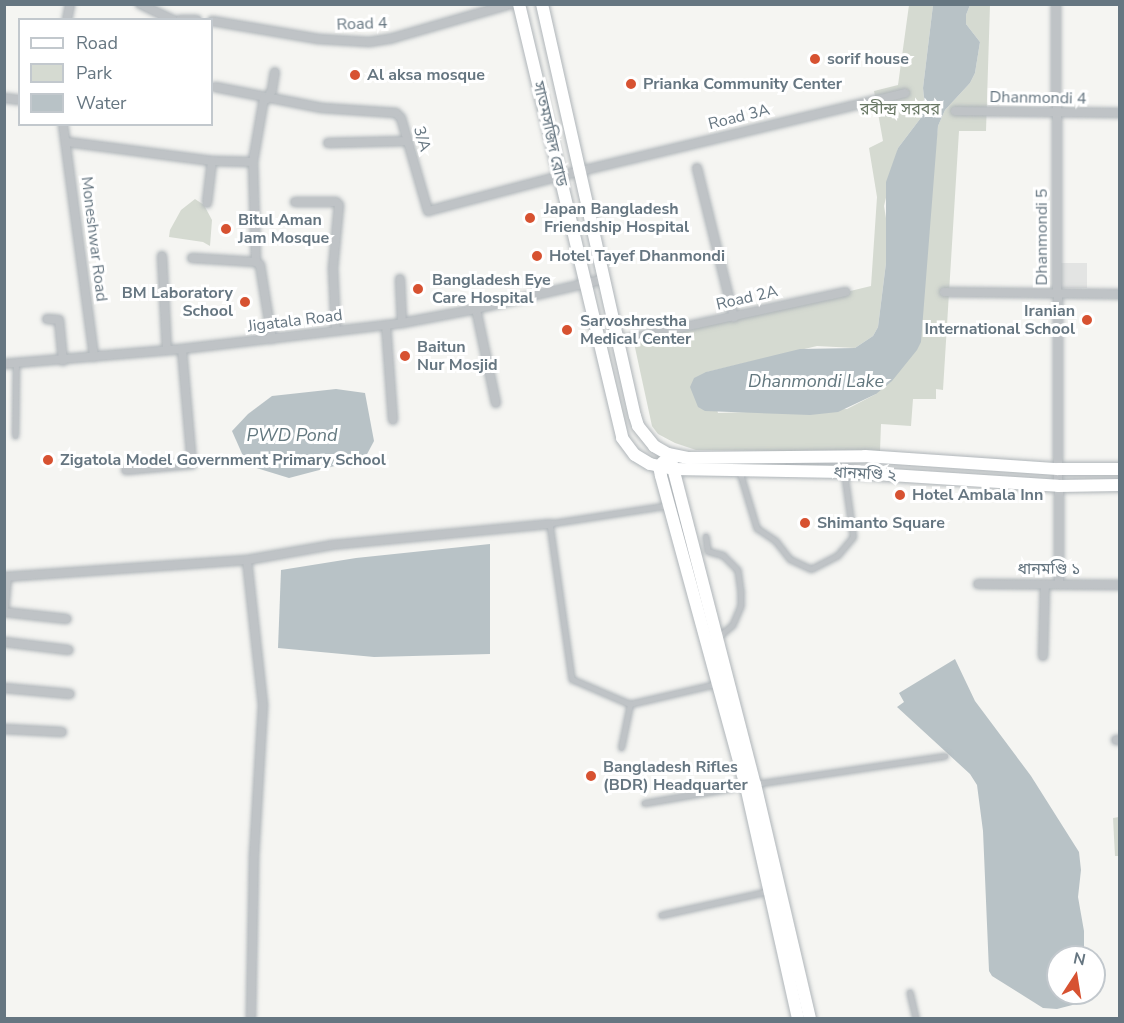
<!DOCTYPE html>
<meta charset="utf-8">
<style>
body{margin:0}
#map{position:relative;width:1124px;height:1023px;overflow:hidden;background:#f5f5f2;font-family:"Nunito Sans","Noto Sans Bengali",sans-serif}
div>[style]{position:absolute}
[style*='--x']{left:calc(var(--x)*1px);top:calc(var(--y)*1px);width:calc(var(--w)*1px);rotate:calc(var(--a)*1deg)}
.built>*{inset:0;background:#e3e4e3;transform-origin:0 0}
.green>*{inset:0;background:#d5dad1}
.water>*{inset:0;background:#b8c2c6}
.roads{filter:drop-shadow(0 0 2px #afb5b9) drop-shadow(0 0 2px #afb5b9)}
.lane>*{height:4.5px;margin:-2.25px;padding:0 2.25px;transform-origin:2.25px;border-radius:2.25px;background:#bfc3c6}
.street>*{height:8px;margin:-4px;padding:0 4px;transform-origin:4px;border-radius:4px;background:#bfc3c6}
.secondary>*{height:12px;margin:-6px;padding:0 6px;transform-origin:6px;border-radius:6px;background:#fff}
.dots>*{width:16px;height:16px;translate:-50% -50%;box-sizing:border-box;border:3px solid #fff;border-radius:50%}
span{translate:-50% -50%;white-space:nowrap;text-align:center;line-height:1.15;-webkit-text-stroke:6px #fff;paint-order:stroke}
.street-label{font-size:16px;color:#667681}
.poi-label{font-size:16px;color:#667681;font-weight:700}
.left{translate:0 -50%;text-align:left}
.right{translate:-100% -50%;text-align:right}
.park-label{font-size:16px;color:#697865}
.water-label{font-size:18px;color:#62777e;font-style:italic}
.frame{position:absolute;inset:0;border:6px solid #667681;pointer-events:none}
.legend{position:absolute;left:18px;top:18px;width:195px;height:108px;box-sizing:border-box;background:#fff;border:2px solid #c2c8cd;margin:0;padding:8px 10px;list-style:none;font-size:18px;color:#667681}
.legend li{display:flex;align-items:center;gap:12px;height:30px}
.legend b{width:30px;border:2px solid #c2c8cd}
.north{position:absolute;left:1046px;top:945px;width:60px;height:60px;box-sizing:border-box;background:#fff;border:2px solid #c2c8cd;border-radius:50%;rotate:12deg;font-size:16px;font-weight:700;line-height:24px;text-align:center;color:#667681}
.north::after{content:'';display:block;margin:auto;width:21px;height:27px;background:#d75231;clip-path:polygon(50% 0,100% 100%,50% 72%,0 100%)}
</style>
<div id="map">
<div class="built">
<i style="left:1061px;top:263px;width:26px;height:25px"></i>
</div>
<div class="green">
<i style="clip-path:polygon(909px 5px,933px 5px,923px 88px,925px 108px,920px 119px,898px 148px,884px 206px,887px 224px,886px 263px,878px 327px,873px 336px,855px 348px,817px 346px,707px 372px,718px 413px,847px 409px,876px 394px,935px 151px,938px 126px,945px 110px,970px 83px,975px 73px,980px 42px,966px 24px,966px 15px,970px 5px,990px 5px,986px 131px,959px 131px,943px 390px,936px 389px,936px 399px,913px 399px,911px 426px,881px 424px,880px 452px,696px 450px,675px 443px,658px 434px,652px 426px,634px 343px,871px 286px,877px 197px,869px 148px,883px 141px,874px 91px,898px 85px)"></i>
<i style="clip-path:polygon(195px 199px,204px 205px,212px 220px,210px 246px,203px 242px,169px 237px,170px 230px,181px 210px)"></i>
<i style="clip-path:polygon(1119px 817px,1119px 856px,1115px 856px,1113px 818px)"></i>
</div>
<div class="water">
<i style="clip-path:polygon(933px 5px,970px 5px,966px 15px,966px 24px,980px 42px,975px 73px,970px 83px,945px 110px,938px 126px,921px 342px,917px 350px,892px 381px,876px 394px,838px 412px,810px 415px,705px 411px,698px 407px,690px 387px,694px 378px,706px 372px,800px 349px,855px 348px,873px 336px,878px 327px,886px 263px,886px 182px,898px 148px,920px 119px,925px 108px,923px 88px)"></i>
<i style="clip-path:polygon(336px 389px,365px 393px,374px 441px,365px 458px,289px 478px,247px 465px,232px 431px,248px 414px,272px 396px)"></i>
<i style="clip-path:polygon(490px 544px,490px 654px,374px 657px,278px 648px,281px 570px,356px 558px)"></i>
<i style="clip-path:polygon(955px 659px,975px 701px,1031px 776px,1079px 852px,1081px 870px,1078px 897px,1084px 931px,1084px 957px,1058px 957px,1058px 993px,1086px 993px,1080px 1003px,1057px 1009px,1043px 1008px,992px 976px,989px 971px,983px 831px,977px 785px,970px 774px,897px 707px,904px 702px,899px 693px)"></i>
</div>
<div class="roads">
<div class="lane">
<i style="--x:15;--y:436;--w:73;--a:-89.2"></i>
<i style="--x:740;--y:472;--w:59;--a:73.1"></i>
<i style="--x:757;--y:528;--w:23;--a:34"></i>
<i style="--x:776;--y:541;--w:23;--a:52"></i>
<i style="--x:790;--y:559;--w:23;--a:25"></i>
<i style="--x:811;--y:569;--w:29;--a:-27"></i>
<i style="--x:837;--y:556;--w:25;--a:-50"></i>
<i style="--x:853;--y:537;--w:66;--a:-97.9"></i>
<i style="--x:667;--y:506;--w:118;--a:171.3"></i>
<i style="--x:550;--y:524;--w:157;--a:81.9"></i>
<i style="--x:572;--y:679;--w:63;--a:23.3"></i>
<i style="--x:630;--y:704;--w:88;--a:-13.1"></i>
<i style="--x:706;--y:536;--w:15;--a:82"></i>
<i style="--x:708;--y:551;--w:16;--a:15"></i>
<i style="--x:723;--y:555;--w:21;--a:45"></i>
<i style="--x:738;--y:570;--w:22;--a:82"></i>
<i style="--x:741;--y:592;--w:14;--a:90"></i>
<i style="--x:741;--y:606;--w:21;--a:113"></i>
<i style="--x:733;--y:625;--w:20;--a:139"></i>
<i style="--x:621;--y:748;--w:45;--a:-78.4"></i>
<i style="--x:755;--y:784;--w:192;--a:-8.4"></i>
<i style="--x:644;--y:803;--w:100;--a:-9.7"></i>
<i style="--x:661;--y:915;--w:111;--a:-12.5"></i>
<i style="--x:910;--y:992;--w:27;--a:77"></i>
</div>
<div class="street">
<i style="--x:140;--y:4;--w:37;--a:26"></i>
<i style="--x:1056;--y:4;--w:580;--a:89.7"></i>
<i style="--x:67;--y:20;--w:16;--a:-79"></i>
<i style="--x:180;--y:20;--w:17;--a:0"></i>
<i style="--x:212;--y:21;--w:108;--a:9.6"></i>
<i style="--x:318;--y:39;--w:51;--a:3.4"></i>
<i style="--x:369;--y:42;--w:24;--a:-9"></i>
<i style="--x:393;--y:38;--w:123;--a:-16.1"></i>
<i style="--x:215;--y:87;--w:109;--a:11.1"></i>
<i style="--x:322;--y:108;--w:74;--a:3.9"></i>
<i style="--x:396;--y:113;--w:7;--a:45"></i>
<i style="--x:401;--y:118;--w:97;--a:73.8"></i>
<i style="--x:428;--y:211;--w:137;--a:-14.9"></i>
<i style="--x:560;--y:176;--w:355;--a:-13.5"></i>
<i style="--x:4;--y:98;--w:16;--a:7"></i>
<i style="--x:264;--y:98;--w:65;--a:99.8"></i>
<i style="--x:253;--y:162;--w:100;--a:88.3"></i>
<i style="--x:256;--y:262;--w:5;--a:37"></i>
<i style="--x:260;--y:265;--w:75;--a:80.8"></i>
<i style="--x:267;--y:99;--w:10;--a:-61"></i>
<i style="--x:272;--y:90;--w:18;--a:-81"></i>
<i style="--x:955;--y:111;--w:165;--a:0.7"></i>
<i style="--x:63;--y:124;--w:235;--a:82.4"></i>
<i style="--x:67;--y:142;--w:146;--a:7.5"></i>
<i style="--x:212;--y:161;--w:41;--a:1.4"></i>
<i style="--x:328;--y:143;--w:79;--a:-1.5"></i>
<i style="--x:697;--y:168;--w:154;--a:76.1"></i>
<i style="--x:295;--y:202;--w:41;--a:0"></i>
<i style="--x:336;--y:202;--w:4;--a:45"></i>
<i style="--x:339;--y:205;--w:63;--a:95.4"></i>
<i style="--x:333;--y:268;--w:63;--a:87.3"></i>
<i style="--x:207;--y:203;--w:42;--a:-83.2"></i>
<i style="--x:162;--y:256;--w:94;--a:87"></i>
<i style="--x:192;--y:258;--w:64;--a:3.6"></i>
<i style="--x:400;--y:279;--w:44;--a:87.4"></i>
<i style="--x:944;--y:292;--w:176;--a:0.7"></i>
<i style="--x:476;--y:309;--w:96;--a:78"></i>
<i style="--x:47;--y:319;--w:12;--a:5"></i>
<i style="--x:59;--y:320;--w:41;--a:84.4"></i>
<i style="--x:386;--y:325;--w:95;--a:85.8"></i>
<i style="--x:619;--y:341;--w:232;--a:-12.2"></i>
<i style="--x:4;--y:364;--w:179;--a:-4.8"></i>
<i style="--x:182;--y:349;--w:222;--a:-6.7"></i>
<i style="--x:402;--y:323;--w:75;--a:-10.7"></i>
<i style="--x:476;--y:309;--w:132;--a:-13.1"></i>
<i style="--x:126;--y:470;--w:66;--a:-5.2"></i>
<i style="--x:192;--y:464;--w:115;--a:-95"></i>
<i style="--x:247;--y:560;--w:146;--a:83.7"></i>
<i style="--x:263;--y:705;--w:152;--a:93.4"></i>
<i style="--x:254;--y:857;--w:161;--a:91.1"></i>
<i style="--x:4;--y:577;--w:244;--a:-4"></i>
<i style="--x:247;--y:560;--w:86;--a:-10"></i>
<i style="--x:332;--y:545;--w:219;--a:-5.5"></i>
<i style="--x:978;--y:584;--w:142;--a:0.4"></i>
<i style="--x:4;--y:611;--w:34;--a:-85"></i>
<i style="--x:4;--y:612;--w:63;--a:6.3"></i>
<i style="--x:4;--y:642;--w:65;--a:7"></i>
<i style="--x:1043;--y:656;--w:72;--a:-88.4"></i>
<i style="--x:4;--y:688;--w:66;--a:5.2"></i>
<i style="--x:4;--y:729;--w:58;--a:3"></i>
<i style="--x:1116;--y:740;--w:4;--a:0"></i>
</div>
<div class="secondary">
<i style="--x:519;--y:4;--w:446;--a:76.6"></i>
<i style="--x:622;--y:438;--w:21;--a:53"></i>
<i style="--x:635;--y:455;--w:17;--a:31"></i>
<i style="--x:650;--y:464;--w:25;--a:12"></i>
<i style="--x:674;--y:469;--w:170;--a:1"></i>
<i style="--x:844;--y:472;--w:214;--a:3.7"></i>
<i style="--x:1058;--y:486;--w:62;--a:-0.9"></i>
<i style="--x:542;--y:4;--w:422;--a:77.3"></i>
<i style="--x:635;--y:416;--w:10;--a:73"></i>
<i style="--x:638;--y:426;--w:26;--a:51"></i>
<i style="--x:654;--y:446;--w:16;--a:30"></i>
<i style="--x:668;--y:454;--w:20;--a:11"></i>
<i style="--x:688;--y:458;--w:177;--a:-0.6"></i>
<i style="--x:865;--y:456;--w:193;--a:3.9"></i>
<i style="--x:1058;--y:469;--w:62;--a:0"></i>
<i style="--x:663;--y:462;--w:6;--a:129"></i>
<i style="--x:659;--y:467;--w:9;--a:77"></i>
<i style="--x:661;--y:476;--w:321;--a:74.7"></i>
<i style="--x:746;--y:786;--w:238;--a:77.4"></i>
<i style="--x:672;--y:464;--w:331;--a:75.5"></i>
<i style="--x:755;--y:784;--w:240;--a:76.8"></i>
</div>
</div>
<div class="dots">
<i style="left:815px;top:59px;background:#d75231"></i>
<i style="left:355px;top:75px;background:#d75231"></i>
<i style="left:631px;top:84px;background:#d75231"></i>
<i style="left:530px;top:218px;background:#d75231"></i>
<i style="left:226px;top:229px;background:#d75231"></i>
<i style="left:537px;top:256px;background:#d75231"></i>
<i style="left:418px;top:289px;background:#d75231"></i>
<i style="left:245px;top:302px;background:#d75231"></i>
<i style="left:1087px;top:320px;background:#d75231"></i>
<i style="left:567px;top:330px;background:#d75231"></i>
<i style="left:405px;top:356px;background:#d75231"></i>
<i style="left:48px;top:460px;background:#d75231"></i>
<i style="left:900px;top:495px;background:#d75231"></i>
<i style="left:805px;top:523px;background:#d75231"></i>
<i style="left:591px;top:776px;background:#d75231"></i>
</div>
<div class="street-label">
<span style="left:362px;top:24px;rotate:-2deg">Road 4</span>
<span style="left:1038px;top:98px;rotate:1deg">Dhanmondi 4</span>
<span style="left:739px;top:117px;rotate:-14deg">Road 3A</span>
<span style="left:550px;top:134px;rotate:77deg">সাতমসজিদ রোড</span>
<span style="left:422px;top:139px;rotate:74deg">3/A</span>
<span style="left:1042px;top:237px;rotate:-90deg">Dhanmondi 5</span>
<span style="left:94px;top:239px;rotate:83deg">Moneshwar Road</span>
<span style="left:747px;top:298px;rotate:-13deg">Road 2A</span>
<span style="left:295px;top:321px;rotate:-7deg">Jigatala Road</span>
<span style="left:865px;top:474px;rotate:3deg">ধানমণ্ডি ২</span>
<span style="left:1049px;top:569px">ধানমণ্ডি ১</span>
</div>
<div class="poi-label">
<span class="left" style="left:827px;top:59px">sorif house</span>
<span class="left" style="left:367px;top:75px">Al aksa mosque</span>
<span class="left" style="left:643px;top:84px">Prianka Community Center</span>
<span class="left" style="left:544px;top:218px">Japan Bangladesh<br>Friendship Hospital</span>
<span class="left" style="left:238px;top:229px">Bitul Aman<br>Jam Mosque</span>
<span class="left" style="left:549px;top:256px">Hotel Tayef Dhanmondi</span>
<span class="left" style="left:432px;top:289px">Bangladesh Eye<br>Care Hospital</span>
<span class="right" style="left:233px;top:302px">BM Laboratory<br>School</span>
<span class="right" style="left:1075px;top:320px">Iranian<br>International School</span>
<span class="left" style="left:580px;top:330px">Sarvoshrestha<br>Medical Center</span>
<span class="left" style="left:417px;top:356px">Baitun<br>Nur Mosjid</span>
<span class="left" style="left:60px;top:460px">Zigatola Model Government Primary School</span>
<span class="left" style="left:912px;top:495px">Hotel Ambala Inn</span>
<span class="left" style="left:817px;top:523px">Shimanto Square</span>
<span class="left" style="left:603px;top:776px">Bangladesh Rifles<br>(BDR) Headquarter</span>
</div>
<div class="park-label">
<span style="left:900px;top:109px">রবীন্দ্র সরবর</span>
</div>
<div class="water-label">
<span style="left:816px;top:381px">Dhanmondi Lake</span>
<span style="left:292px;top:435px">PWD Pond</span>
</div>
<div class="frame"></div>
<ul class="legend">
<li><b style="height:8px;background:#fff"></b>Road</li>
<li><b style="height:16px;background:#d5dad1"></b>Park</li>
<li><b style="height:16px;background:#b8c2c6"></b>Water</li>
</ul>
<div class="north">N</div>
</div>
